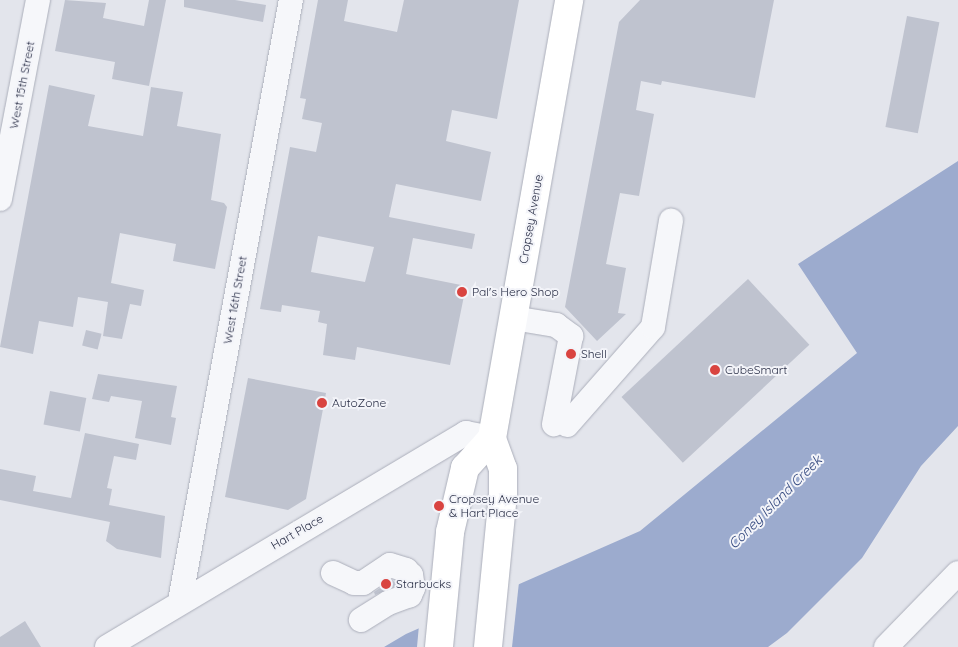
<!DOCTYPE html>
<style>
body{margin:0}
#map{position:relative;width:958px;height:647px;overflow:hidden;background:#e3e5ec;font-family:Quicksand,sans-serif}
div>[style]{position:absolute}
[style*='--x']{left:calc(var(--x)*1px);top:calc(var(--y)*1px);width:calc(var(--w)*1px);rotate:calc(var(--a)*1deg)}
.water>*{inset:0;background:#9cabce}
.pier>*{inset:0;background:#e3e5ec}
.building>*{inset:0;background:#bfc3cf;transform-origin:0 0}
.roads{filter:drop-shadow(0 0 1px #abaeba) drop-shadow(0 0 1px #abaeba)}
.minor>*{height:24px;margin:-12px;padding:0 12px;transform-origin:12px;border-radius:12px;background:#f6f7fa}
.major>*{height:28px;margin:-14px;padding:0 14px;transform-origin:14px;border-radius:14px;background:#fff}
.dots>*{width:14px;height:14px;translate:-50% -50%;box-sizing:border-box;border:2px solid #f3f4f9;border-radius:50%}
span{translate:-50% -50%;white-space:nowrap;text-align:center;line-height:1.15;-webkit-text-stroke:4px #f3f4f9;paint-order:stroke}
.street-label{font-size:12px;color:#292e46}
.poi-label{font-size:12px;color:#292e46}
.left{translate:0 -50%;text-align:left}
.water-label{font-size:14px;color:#30457d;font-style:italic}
</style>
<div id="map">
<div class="water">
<i style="clip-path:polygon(958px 161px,958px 426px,921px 466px,862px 558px,787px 633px,768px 647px,384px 647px,406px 634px,640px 531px,857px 353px,798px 264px)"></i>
</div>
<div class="pier">
<i style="clip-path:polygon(519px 582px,512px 647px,417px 647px,419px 625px)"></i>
</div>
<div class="building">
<i style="clip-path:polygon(65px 0,106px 3px,103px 18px,144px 26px,149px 0,166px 0,149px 86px,112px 79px,115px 62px,55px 51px)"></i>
<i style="clip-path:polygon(184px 0,235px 0,266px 5px,263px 22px,184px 7px)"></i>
<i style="clip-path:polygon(evenodd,318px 0,348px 0,344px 21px,397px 32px,404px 0,519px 0,497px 119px,452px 110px,446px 141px,491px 152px,481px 201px,396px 184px,389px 217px,475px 234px,472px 249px,413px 238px,406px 274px,466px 286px,450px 365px,357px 347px,355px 360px,323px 355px,327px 324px,318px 322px,320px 311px,282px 305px,281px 312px,260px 309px,290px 147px,316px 152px,322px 123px,302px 119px,306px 99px,300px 98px,318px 0,318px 236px,374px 247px,365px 282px,311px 272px,318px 236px)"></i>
<i style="clip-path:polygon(640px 0,774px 0,755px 98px,662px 81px,661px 85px,641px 81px,636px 110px,654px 114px,639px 196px,620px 193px,606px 264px,626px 268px,618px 313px,626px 314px,597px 341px,565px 307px,619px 22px)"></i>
<i style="left:907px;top:16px;width:33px;height:113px;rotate:11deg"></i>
<i style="clip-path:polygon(49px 85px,95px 95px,88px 126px,143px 136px,151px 87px,183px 92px,177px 126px,221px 134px,211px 200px,224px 203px,227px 207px,215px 269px,173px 261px,176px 244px,120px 233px,111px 283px,144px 290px,141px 306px,130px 304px,122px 339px,103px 336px,108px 302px,78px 297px,73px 327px,39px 321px,33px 354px,0 347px)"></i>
<i style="left:748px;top:279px;width:90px;height:173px;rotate:47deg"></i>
<i style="left:86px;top:330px;width:16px;height:16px;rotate:14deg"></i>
<i style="clip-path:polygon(98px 374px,177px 386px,171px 417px,176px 418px,171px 445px,135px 438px,142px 401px,111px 396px,109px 402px,92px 399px)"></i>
<i style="clip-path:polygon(248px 378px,326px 393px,306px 499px,288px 510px,225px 497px)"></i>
<i style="left:50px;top:391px;width:37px;height:34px;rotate:11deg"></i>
<i style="clip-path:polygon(85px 433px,139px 444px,136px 460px,114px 456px,107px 488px,112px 489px,109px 505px,165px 516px,161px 558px,117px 549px,106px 541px,110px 522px,0 500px,0 469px,36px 476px,33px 491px,71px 498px)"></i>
<i style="clip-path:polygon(392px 580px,399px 585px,375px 595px,374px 592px)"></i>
<i style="clip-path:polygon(25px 621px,41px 647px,0 647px,0 637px)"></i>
</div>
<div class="roads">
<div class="minor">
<i style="--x:0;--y:199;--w:203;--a:-79.2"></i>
<i style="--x:513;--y:318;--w:44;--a:9.2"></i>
<i style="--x:556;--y:325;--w:19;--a:36"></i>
<i style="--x:571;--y:336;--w:90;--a:100.9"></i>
<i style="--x:567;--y:425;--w:130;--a:-48.7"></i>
<i style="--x:653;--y:327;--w:108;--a:-80.4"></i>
<i style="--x:333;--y:573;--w:23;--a:25"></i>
<i style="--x:354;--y:583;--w:9;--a:0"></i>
<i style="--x:363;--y:583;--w:32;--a:-34"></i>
<i style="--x:390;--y:565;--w:17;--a:17"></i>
<i style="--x:406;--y:570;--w:7;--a:45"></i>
<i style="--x:411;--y:575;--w:13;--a:81"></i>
<i style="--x:413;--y:588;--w:8;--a:113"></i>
<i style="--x:410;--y:595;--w:23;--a:160"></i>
<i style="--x:388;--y:603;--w:32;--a:148"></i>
<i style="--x:180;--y:601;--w:611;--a:-79.54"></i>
<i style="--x:107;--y:647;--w:418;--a:-30.8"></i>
<i style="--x:466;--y:433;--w:26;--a:11"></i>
<i style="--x:886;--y:647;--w:103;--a:-45.8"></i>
</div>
<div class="major">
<i style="--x:439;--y:647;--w:116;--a:-84.5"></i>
<i style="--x:450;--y:532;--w:66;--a:-76.8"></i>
<i style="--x:465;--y:468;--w:40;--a:-48"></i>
<i style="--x:488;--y:647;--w:153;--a:-84.4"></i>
<i style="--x:503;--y:495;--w:26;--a:-90"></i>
<i style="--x:503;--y:469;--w:33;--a:-110"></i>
<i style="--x:492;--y:438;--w:445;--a:-80"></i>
</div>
</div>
<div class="dots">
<i style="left:462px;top:292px;background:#d94440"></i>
<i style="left:571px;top:354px;background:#d94440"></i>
<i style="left:715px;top:370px;background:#d94440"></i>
<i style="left:322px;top:403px;background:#d94440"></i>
<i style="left:439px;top:506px;background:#d94440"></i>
<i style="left:386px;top:584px;background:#d94440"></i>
</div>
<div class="street-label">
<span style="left:22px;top:85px;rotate:-79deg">West 15th Street</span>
<span style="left:531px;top:219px;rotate:-80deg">Cropsey Avenue</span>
<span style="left:235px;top:300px;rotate:-80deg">West 16th Street</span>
<span style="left:297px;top:532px;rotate:-30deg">Hart Place</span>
</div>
<div class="poi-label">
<span class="left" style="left:472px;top:292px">Pal's Hero Shop</span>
<span class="left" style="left:581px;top:354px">Shell</span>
<span class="left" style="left:725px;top:370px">CubeSmart</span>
<span class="left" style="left:332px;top:403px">AutoZone</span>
<span class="left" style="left:449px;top:506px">Cropsey Avenue<br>&amp; Hart Place</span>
<span class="left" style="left:396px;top:584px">Starbucks</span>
</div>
<div class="water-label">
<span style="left:775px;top:502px;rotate:-45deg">Coney Island Creek</span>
</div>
</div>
